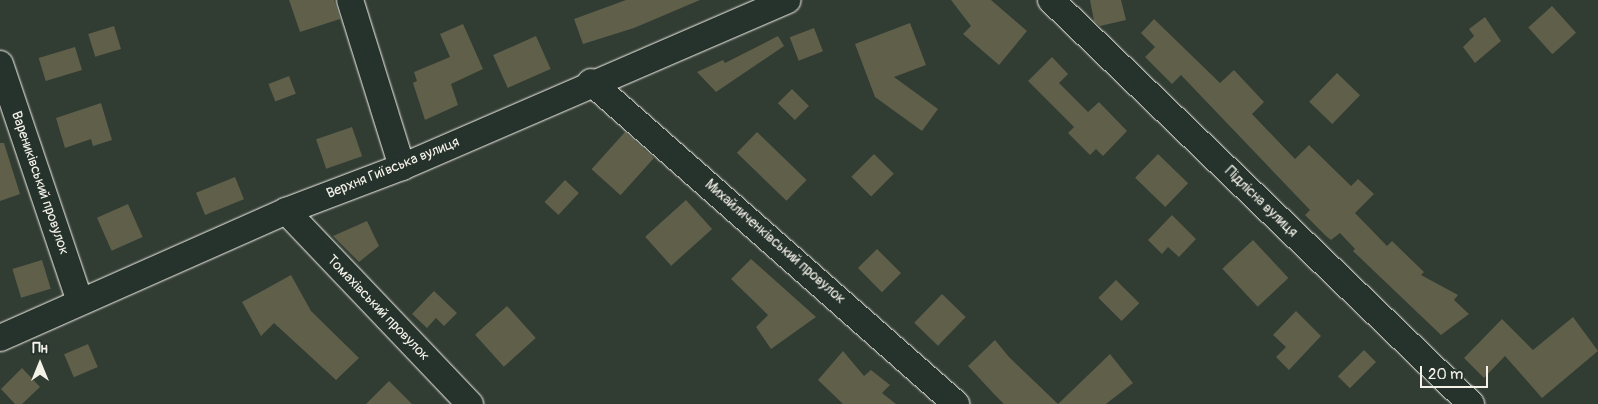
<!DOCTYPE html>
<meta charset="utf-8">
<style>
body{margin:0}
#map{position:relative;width:1598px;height:404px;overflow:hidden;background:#313c33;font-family:Pangolin,sans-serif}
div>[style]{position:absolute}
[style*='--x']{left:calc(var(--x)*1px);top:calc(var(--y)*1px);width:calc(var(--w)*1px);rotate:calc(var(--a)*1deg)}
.building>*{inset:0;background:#5f5f4a;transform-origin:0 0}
.roads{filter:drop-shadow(0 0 1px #f4f1e8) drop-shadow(0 0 1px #f4f1e8)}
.street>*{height:26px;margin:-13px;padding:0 13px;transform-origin:13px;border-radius:13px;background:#26332d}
span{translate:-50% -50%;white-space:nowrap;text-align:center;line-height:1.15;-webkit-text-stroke:5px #26332d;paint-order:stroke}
.street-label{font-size:14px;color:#f4f1e8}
.north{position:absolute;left:15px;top:339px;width:50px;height:50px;-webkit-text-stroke:4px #26332d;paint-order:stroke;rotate:0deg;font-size:14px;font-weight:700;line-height:20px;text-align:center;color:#f4f1e8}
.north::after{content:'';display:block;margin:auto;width:18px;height:22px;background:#f4f1e8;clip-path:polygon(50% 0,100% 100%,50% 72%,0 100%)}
.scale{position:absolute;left:1420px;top:366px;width:68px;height:22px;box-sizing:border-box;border:2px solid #f4f1e8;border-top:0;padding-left:6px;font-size:15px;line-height:18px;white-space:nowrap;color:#f4f1e8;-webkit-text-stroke:4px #26332d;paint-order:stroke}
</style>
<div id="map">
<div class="building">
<i style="clip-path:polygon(289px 0,334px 0,340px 19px,300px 32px)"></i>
<i style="clip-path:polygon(626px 0,700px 0,634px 28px,583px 44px,574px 19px)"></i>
<i style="clip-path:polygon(951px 0,991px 0,1027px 31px,999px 65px,963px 34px,971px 26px)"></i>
<i style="clip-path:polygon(1090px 0,1121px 0,1126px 20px,1100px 26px,1094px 21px)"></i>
<i style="left:1552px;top:6px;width:36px;height:32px;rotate:48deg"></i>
<i style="clip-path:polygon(1485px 17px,1501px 41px,1475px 63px,1463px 47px,1474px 36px,1469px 29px)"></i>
<i style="clip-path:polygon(1154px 19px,1220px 83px,1234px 70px,1264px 102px,1252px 114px,1295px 159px,1309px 145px,1351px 186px,1358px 179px,1374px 194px,1355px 213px,1387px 246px,1392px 241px,1424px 272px,1421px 275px,1458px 295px,1454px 300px,1469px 314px,1441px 335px,1353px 251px,1355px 249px,1340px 233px,1331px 240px,1326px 236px,1305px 215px,1310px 210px,1181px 75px,1172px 84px,1145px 57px,1155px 47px,1141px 33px)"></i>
<i style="clip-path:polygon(910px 23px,926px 65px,894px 77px,938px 109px,922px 131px,875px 97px,855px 44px)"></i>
<i style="clip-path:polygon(463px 24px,483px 69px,451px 84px,458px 105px,425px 120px,413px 83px,417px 81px,414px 72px,450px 57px,440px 34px)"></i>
<i style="left:114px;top:26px;width:24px;height:27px;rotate:73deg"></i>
<i style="left:814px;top:28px;width:25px;height:26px;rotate:69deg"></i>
<i style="left:536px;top:36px;width:36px;height:47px;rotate:66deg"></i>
<i style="clip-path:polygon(778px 36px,784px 46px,716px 92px,697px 72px,723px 60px,725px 63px)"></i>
<i style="left:75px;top:47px;width:24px;height:38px;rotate:73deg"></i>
<i style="clip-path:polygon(1052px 57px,1068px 74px,1059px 83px,1088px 112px,1099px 102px,1127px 131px,1103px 156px,1096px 149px,1090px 155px,1068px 133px,1074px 127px,1028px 81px)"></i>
<i style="left:1337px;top:73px;width:32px;height:40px;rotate:44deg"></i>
<i style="left:289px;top:76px;width:19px;height:22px;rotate:69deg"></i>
<i style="left:792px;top:89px;width:24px;height:20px;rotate:45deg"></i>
<i style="clip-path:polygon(101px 103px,112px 140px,93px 146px,91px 139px,65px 148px,56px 118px)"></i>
<i style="left:352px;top:127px;width:31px;height:38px;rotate:71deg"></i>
<i style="left:625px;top:132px;width:39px;height:50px;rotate:42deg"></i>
<i style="left:757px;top:132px;width:69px;height:29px;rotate:44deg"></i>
<i style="clip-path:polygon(0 143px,4px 143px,20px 194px,0 201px)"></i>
<i style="left:874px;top:154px;width:28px;height:32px;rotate:45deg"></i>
<i style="left:1158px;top:154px;width:42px;height:33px;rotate:44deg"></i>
<i style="left:235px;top:177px;width:24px;height:42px;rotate:68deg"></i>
<i style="left:565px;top:180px;width:19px;height:30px;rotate:43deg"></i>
<i style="left:686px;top:200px;width:39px;height:55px;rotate:48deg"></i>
<i style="left:128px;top:204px;width:36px;height:34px;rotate:66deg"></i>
<i style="clip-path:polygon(1172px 215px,1196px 239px,1179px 257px,1168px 247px,1162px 254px,1148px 240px)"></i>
<i style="clip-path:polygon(367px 221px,379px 246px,359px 262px,333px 236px)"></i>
<i style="left:1253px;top:240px;width:52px;height:42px;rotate:47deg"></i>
<i style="left:877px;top:249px;width:34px;height:27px;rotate:45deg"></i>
<i style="clip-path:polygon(751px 259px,816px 317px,771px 349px,756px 327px,768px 315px,731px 279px)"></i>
<i style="left:42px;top:260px;width:30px;height:31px;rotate:73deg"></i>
<i style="clip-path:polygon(291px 275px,311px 311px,359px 358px,336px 380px,274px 323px,261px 336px,242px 302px)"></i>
<i style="left:1116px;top:280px;width:33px;height:25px;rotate:45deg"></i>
<i style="clip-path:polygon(434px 291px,457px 313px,444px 326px,436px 318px,427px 328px,412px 314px)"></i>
<i style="left:942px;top:294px;width:33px;height:40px;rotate:44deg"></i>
<i style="left:507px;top:306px;width:43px;height:43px;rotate:48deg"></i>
<i style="clip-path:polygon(1296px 311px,1321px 336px,1289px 370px,1276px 357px,1286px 347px,1273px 335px)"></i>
<i style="clip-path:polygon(1573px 317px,1598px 351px,1542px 398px,1505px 356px,1484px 378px,1464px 358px,1502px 319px,1533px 350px)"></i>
<i style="clip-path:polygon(995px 340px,1009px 357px,1058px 404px,1004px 404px,993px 393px,968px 366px)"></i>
<i style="left:88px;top:344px;width:25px;height:26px;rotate:67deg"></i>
<i style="left:1364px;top:350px;width:17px;height:37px;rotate:45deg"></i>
<i style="clip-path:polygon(843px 351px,864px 376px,871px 370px,890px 385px,882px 393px,896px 404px,843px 404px,818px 380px)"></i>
<i style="clip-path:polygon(1110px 354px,1133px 383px,1106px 404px,1058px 404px)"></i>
<i style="clip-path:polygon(22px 368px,40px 387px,22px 404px,15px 404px,1px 389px)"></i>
<i style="clip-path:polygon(389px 381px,412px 404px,366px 404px)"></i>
</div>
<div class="roads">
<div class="street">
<i style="--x:350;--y:0;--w:175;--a:72.7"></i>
<i style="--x:1051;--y:0;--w:583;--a:43.89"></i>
<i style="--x:0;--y:64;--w:251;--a:71.4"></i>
<i style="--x:591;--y:82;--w:487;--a:41.4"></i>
<i style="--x:286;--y:211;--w:267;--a:46.4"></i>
<i style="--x:0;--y:338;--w:313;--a:-23.9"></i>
<i style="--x:286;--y:211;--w:124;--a:-20.8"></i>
<i style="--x:402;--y:167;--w:420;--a:-23.4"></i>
</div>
</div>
<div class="street-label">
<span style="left:393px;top:168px;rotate:-22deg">Верхня Гиївська вулиця</span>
<span style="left:40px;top:183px;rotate:71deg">Варениківський провулок</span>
<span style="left:1261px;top:202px;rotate:44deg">Підлісна вулиця</span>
<span style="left:775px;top:242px;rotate:41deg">Михайличенківський провулок</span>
<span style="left:378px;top:308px;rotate:46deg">Томахівський провулок</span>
</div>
<div class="north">Пн</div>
<div class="scale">20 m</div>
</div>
